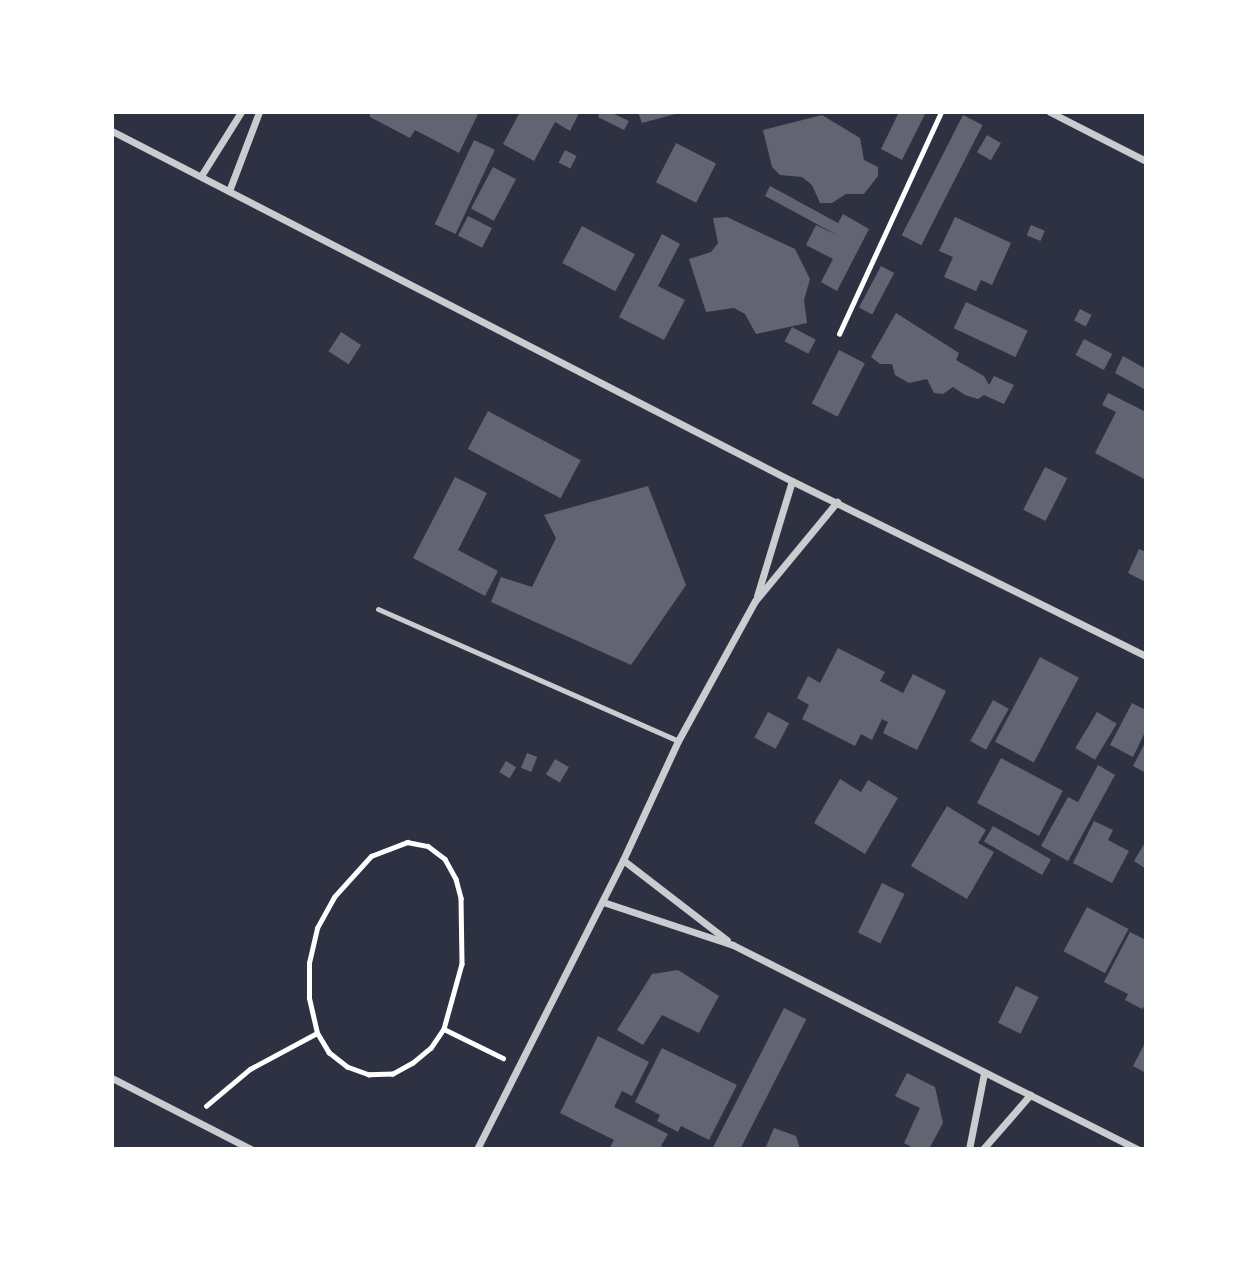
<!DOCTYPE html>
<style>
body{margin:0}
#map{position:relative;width:1258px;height:1261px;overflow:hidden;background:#2d3142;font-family:Figtree,sans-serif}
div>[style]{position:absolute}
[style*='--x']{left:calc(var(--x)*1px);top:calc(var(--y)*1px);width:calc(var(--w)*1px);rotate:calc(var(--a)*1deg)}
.building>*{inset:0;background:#626471;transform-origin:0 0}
.path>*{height:4.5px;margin:-2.25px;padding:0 2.25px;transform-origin:2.25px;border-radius:2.25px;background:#fff}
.service>*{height:5px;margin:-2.5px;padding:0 2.5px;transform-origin:2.5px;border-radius:2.5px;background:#caccd0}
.minor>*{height:7px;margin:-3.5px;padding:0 3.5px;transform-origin:3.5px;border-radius:3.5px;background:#caccd0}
span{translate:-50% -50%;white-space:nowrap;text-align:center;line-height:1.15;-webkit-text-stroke:7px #fff;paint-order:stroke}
.frame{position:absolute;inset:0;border:114px solid #fff;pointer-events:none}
</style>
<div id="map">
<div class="building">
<i style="clip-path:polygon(369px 112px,479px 112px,459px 153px,415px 130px,410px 138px,370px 117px)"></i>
<i style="clip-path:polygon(520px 112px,577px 112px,579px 113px,570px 131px,555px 122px,534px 161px,503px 144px)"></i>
<i style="clip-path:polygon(600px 112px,610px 112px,629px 121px,624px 130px,598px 117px)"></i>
<i style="clip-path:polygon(638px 112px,679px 112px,679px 113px,642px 123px)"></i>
<i style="clip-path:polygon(899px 112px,926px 112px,902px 160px,881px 149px)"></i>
<i style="clip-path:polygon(822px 115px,860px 138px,864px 160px,878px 167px,878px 176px,864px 194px,846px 194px,832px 203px,820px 203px,812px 185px,802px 177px,780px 175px,772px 167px,763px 130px)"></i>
<i style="left:963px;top:115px;width:22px;height:135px;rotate:27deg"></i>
<i style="left:987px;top:135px;width:16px;height:20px;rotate:30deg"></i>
<i style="left:474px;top:140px;width:23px;height:93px;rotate:25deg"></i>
<i style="left:676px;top:143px;width:45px;height:44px;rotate:27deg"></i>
<i style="left:565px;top:150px;width:13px;height:14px;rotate:27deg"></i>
<i style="left:493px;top:167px;width:26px;height:47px;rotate:28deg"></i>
<i style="clip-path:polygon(770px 186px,838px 223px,843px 214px,869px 229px,837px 291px,821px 282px,833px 259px,806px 245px,816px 225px,839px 236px,765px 196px)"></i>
<i style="left:468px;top:216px;width:27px;height:22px;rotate:27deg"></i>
<i style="clip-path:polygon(727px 217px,795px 249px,810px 279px,804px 300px,807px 323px,756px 334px,745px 314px,734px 308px,706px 312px,689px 259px,711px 252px,718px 243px,713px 218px)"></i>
<i style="clip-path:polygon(955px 217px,1011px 243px,992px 285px,981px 280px,976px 291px,944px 277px,953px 257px,939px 251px)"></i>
<i style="left:1031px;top:225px;width:15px;height:11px;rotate:23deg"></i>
<i style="left:582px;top:226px;width:60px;height:42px;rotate:28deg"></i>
<i style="clip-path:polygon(662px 234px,680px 244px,658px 286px,685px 300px,664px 340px,619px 317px)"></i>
<i style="left:881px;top:266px;width:15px;height:47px;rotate:28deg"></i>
<i style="left:966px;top:302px;width:68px;height:29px;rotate:25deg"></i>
<i style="left:1080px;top:309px;width:13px;height:13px;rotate:27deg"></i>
<i style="clip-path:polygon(896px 313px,959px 353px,956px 360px,984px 376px,989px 385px,994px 376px,1014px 385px,1004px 404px,984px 395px,978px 399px,965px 395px,953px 387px,943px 394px,934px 393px,927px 379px,909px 383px,895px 375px,892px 364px,880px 364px,871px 357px)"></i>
<i style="left:792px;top:327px;width:27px;height:16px;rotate:28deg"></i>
<i style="left:341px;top:332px;width:24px;height:23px;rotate:33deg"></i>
<i style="left:1084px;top:339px;width:32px;height:18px;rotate:28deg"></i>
<i style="left:839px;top:350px;width:29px;height:60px;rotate:27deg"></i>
<i style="clip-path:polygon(1123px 356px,1146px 369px,1146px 390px,1115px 373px)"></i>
<i style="clip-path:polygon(1108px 393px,1146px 412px,1146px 480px,1095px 453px,1116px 412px,1102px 405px)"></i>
<i style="left:488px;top:411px;width:105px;height:43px;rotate:28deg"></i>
<i style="left:1045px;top:467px;width:25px;height:48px;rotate:27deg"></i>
<i style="clip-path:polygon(455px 477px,487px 493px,458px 550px,498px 571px,485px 596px,413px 558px)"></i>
<i style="clip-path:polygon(648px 486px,686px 585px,631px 665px,491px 602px,501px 577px,532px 587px,556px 538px,544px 515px)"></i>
<i style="clip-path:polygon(1139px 549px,1146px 552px,1146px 582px,1128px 573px)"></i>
<i style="clip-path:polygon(838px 648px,885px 672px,880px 681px,903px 693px,913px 674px,946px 691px,917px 750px,883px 733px,888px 722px,882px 719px,872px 740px,861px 734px,855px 746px,802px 719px,809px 705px,797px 698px,808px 676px,820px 683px)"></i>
<i style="left:1040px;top:657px;width:44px;height:96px;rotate:28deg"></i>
<i style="left:993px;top:700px;width:18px;height:47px;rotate:29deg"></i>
<i style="clip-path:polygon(1132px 703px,1146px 710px,1146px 730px,1133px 757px,1110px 745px)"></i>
<i style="left:768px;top:712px;width:24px;height:29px;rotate:28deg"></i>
<i style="left:1097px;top:712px;width:23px;height:42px;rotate:31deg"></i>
<i style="clip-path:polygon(1146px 741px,1146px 773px,1133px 766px)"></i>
<i style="left:527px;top:753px;width:11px;height:16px;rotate:22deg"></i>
<i style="left:1001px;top:758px;width:70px;height:51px;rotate:28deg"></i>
<i style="left:555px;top:759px;width:16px;height:18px;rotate:30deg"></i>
<i style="left:506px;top:761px;width:12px;height:13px;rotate:31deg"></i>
<i style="clip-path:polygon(1098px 765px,1115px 775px,1068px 861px,1041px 846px,1068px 797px,1078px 802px)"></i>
<i style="clip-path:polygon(840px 779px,861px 792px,868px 780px,898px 798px,865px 854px,814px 823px)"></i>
<i style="clip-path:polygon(947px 806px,986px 830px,978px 843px,994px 852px,967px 899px,911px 866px)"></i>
<i style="clip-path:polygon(1094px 821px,1113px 830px,1108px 840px,1129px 851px,1112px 883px,1073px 863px)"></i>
<i style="left:993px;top:826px;width:67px;height:18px;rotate:30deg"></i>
<i style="clip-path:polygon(1146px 841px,1146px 869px,1134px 861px)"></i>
<i style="left:882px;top:883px;width:25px;height:55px;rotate:26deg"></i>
<i style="left:1087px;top:907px;width:47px;height:50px;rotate:28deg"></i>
<i style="clip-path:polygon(1130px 932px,1146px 940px,1146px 1004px,1142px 1009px,1125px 1000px,1128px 994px,1104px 982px)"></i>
<i style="clip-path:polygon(678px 970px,719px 996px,699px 1033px,662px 1015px,643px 1045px,617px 1030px,652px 974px)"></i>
<i style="left:1016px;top:986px;width:25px;height:41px;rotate:26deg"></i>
<i style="left:784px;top:1008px;width:25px;height:159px;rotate:27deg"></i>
<i style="clip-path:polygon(598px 1036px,649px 1062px,632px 1096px,622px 1091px,614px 1107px,668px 1134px,661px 1146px,667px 1149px,609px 1149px,614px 1140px,560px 1113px)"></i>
<i style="clip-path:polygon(1146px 1041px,1146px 1073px,1133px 1066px)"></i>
<i style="clip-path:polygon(662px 1048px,737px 1085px,709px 1140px,681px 1126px,678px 1132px,657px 1121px,660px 1115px,635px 1102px)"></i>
<i style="clip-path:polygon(907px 1073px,935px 1087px,943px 1123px,929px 1149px,915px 1149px,904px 1143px,920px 1108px,895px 1096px)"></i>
<i style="clip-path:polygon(774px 1128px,796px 1136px,800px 1149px,765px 1149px)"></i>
</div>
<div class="path">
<i style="--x:839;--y:334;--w:244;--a:-65.3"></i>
<i style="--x:407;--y:842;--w:21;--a:11"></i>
<i style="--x:428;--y:846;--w:21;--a:37"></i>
<i style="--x:445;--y:859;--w:23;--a:61"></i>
<i style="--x:456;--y:879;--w:20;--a:75"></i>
<i style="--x:461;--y:898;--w:66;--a:89.1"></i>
<i style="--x:462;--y:964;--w:67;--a:105.5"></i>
<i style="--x:444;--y:1029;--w:23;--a:124"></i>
<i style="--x:431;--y:1048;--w:23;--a:140"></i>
<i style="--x:413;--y:1063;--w:23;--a:151"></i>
<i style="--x:393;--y:1074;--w:24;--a:178"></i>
<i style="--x:369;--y:1075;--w:23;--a:-160"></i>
<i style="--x:347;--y:1067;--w:23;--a:-142"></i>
<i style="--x:329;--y:1053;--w:23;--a:-121"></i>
<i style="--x:317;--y:1033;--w:36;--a:-103"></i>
<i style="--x:309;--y:998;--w:35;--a:-90"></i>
<i style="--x:309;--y:963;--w:36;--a:-77"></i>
<i style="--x:317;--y:928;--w:35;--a:-61"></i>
<i style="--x:334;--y:897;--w:55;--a:-47.9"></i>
<i style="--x:371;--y:856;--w:39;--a:-21"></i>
<i style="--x:444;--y:1029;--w:66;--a:26.2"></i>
<i style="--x:206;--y:1106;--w:57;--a:-40.1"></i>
<i style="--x:250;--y:1069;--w:76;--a:-28.2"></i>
</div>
<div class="service">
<i style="--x:378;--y:609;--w:328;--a:23.7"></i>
</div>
<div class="minor">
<i style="--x:1050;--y:112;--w:108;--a:27"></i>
<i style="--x:112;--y:131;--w:765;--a:27.24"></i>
<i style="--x:792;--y:481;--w:395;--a:26.3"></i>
<i style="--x:201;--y:176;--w:75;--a:-58"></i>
<i style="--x:229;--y:191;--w:85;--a:-69.2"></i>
<i style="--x:757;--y:596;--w:120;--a:-73.1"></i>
<i style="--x:623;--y:860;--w:131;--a:37.6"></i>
<i style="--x:603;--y:902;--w:137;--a:18.3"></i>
<i style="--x:733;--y:945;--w:453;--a:26.8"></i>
<i style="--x:112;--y:1078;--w:156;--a:27.1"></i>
<i style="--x:477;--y:1149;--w:324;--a:-63.2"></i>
<i style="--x:623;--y:860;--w:131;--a:-65.2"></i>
<i style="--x:678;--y:741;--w:160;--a:-61.2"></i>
<i style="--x:755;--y:601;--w:129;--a:-50.4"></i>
<i style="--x:969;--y:1149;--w:77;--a:-78.8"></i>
<i style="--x:983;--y:1149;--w:72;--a:-49"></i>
</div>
<div class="frame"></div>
</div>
